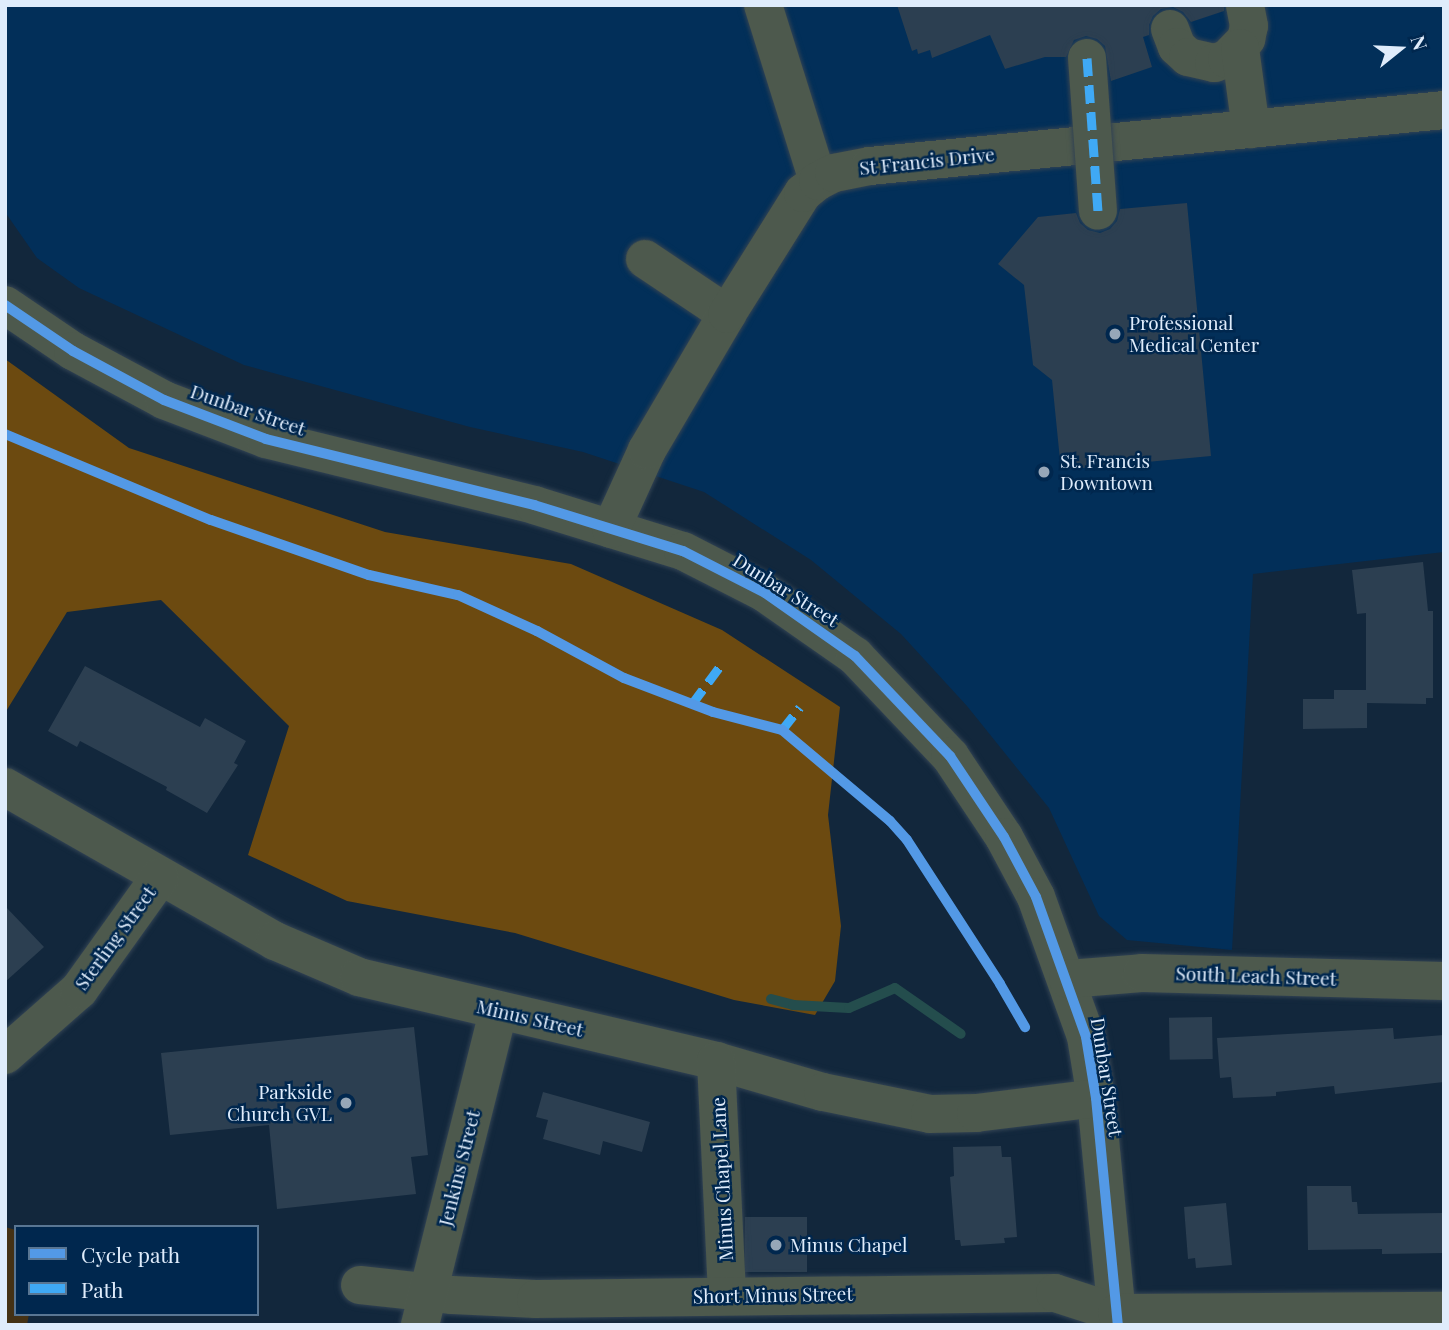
<!DOCTYPE html>
<style>
body{margin:0}
#map{position:relative;width:1449px;height:1330px;overflow:hidden;background:#12273c;font-family:"Playfair Display",serif}
div>[style]{position:absolute}
[style*='--x']{left:calc(var(--x)*1px);top:calc(var(--y)*1px);width:calc(var(--w)*1px);rotate:calc(var(--a)*1deg)}
.built>*{inset:0;background:#022f59}
.green>*{inset:0;background:#443114}
.forest>*{inset:0;background:#6c4a10}
.stream>*{height:10px;margin:-5px;padding:0 5px;transform-origin:5px;border-radius:5px;background:#244d4d}
.building>*{inset:0;background:#2c3f51;transform-origin:0 0}
.roads{filter:drop-shadow(0 0 2px #324353) drop-shadow(0 0 2px #324353)}
.minor>*{height:38px;margin:-19px;padding:0 19px;transform-origin:19px;border-radius:19px;background:#4d594d}
.bridges{filter:drop-shadow(0 0 2px #324353) drop-shadow(0 0 2px #324353)}
.minor-bridge>*{height:38px;margin:-19px;padding:0 19px;transform-origin:19px;border-radius:19px;background:#4d594d}
.quiet>*{height:9px;margin-top:-4.5px;transform-origin:0;background:repeating-linear-gradient(90deg,#3fa9f5 0 18px,transparent 0 27px)}
.cycleway>*{height:10px;margin:-5px;padding:0 5px;transform-origin:5px;border-radius:5px;background:#5399e6}
.dots>*{width:19px;height:19px;translate:-50% -50%;box-sizing:border-box;border:4px solid #00274e;border-radius:50%}
span{translate:-50% -50%;white-space:nowrap;text-align:center;line-height:1.15;-webkit-text-stroke:5px #00274e;paint-order:stroke}
.street-label{font-size:19px;color:#dfecfb}
.poi-label{font-size:19px;color:#dfecfb}
.left{translate:0 -50%;text-align:left}
.right{translate:-100% -50%;text-align:right}
.frame{position:absolute;inset:0;border:7px solid #dfecfb;pointer-events:none}
.legend{position:absolute;left:14px;top:1225px;width:245px;height:91px;box-sizing:border-box;background:#00274e;border:2px solid #597693;margin:0;padding:9px 12px;list-style:none;font-size:21px;color:#dfecfb}
.legend li{display:flex;align-items:center;gap:14px;height:35px}
.legend b{width:35px;border:2px solid #597693}
.north{position:absolute;left:1365px;top:14px;width:70px;height:70px;-webkit-text-stroke:5px #00274e;paint-order:stroke;rotate:72deg;font-size:19px;font-weight:700;line-height:28px;text-align:center;color:#dfecfb}
.north::after{content:'';display:block;margin:auto;width:24px;height:32px;background:#dfecfb;clip-path:polygon(50% 0,100% 100%,50% 72%,0 100%)}
</style>
<div id="map">
<div class="built">
<i style="clip-path:polygon(5px 5px,1444px 5px,1444px 552px,1253px 574px,1232px 950px,1127px 940px,1099px 916px,1049px 808px,967px 706px,901px 634px,811px 560px,704px 492px,583px 452px,470px 427px,244px 365px,79px 288px,37px 258px,5px 212px)"></i>
</div>
<div class="green">
<i style="clip-path:polygon(5px 1227px,16px 1230px,16px 1314px,29px 1314px,27px 1325px,5px 1325px)"></i>
</div>
<div class="forest">
<i style="clip-path:polygon(5px 359px,129px 448px,385px 532px,571px 564px,722px 630px,840px 707px,828px 815px,841px 926px,835px 981px,815px 1015px,734px 1000px,515px 933px,347px 901px,248px 855px,289px 726px,161px 600px,67px 612px,5px 713px)"></i>
</div>
<div class="stream">
<i style="--x:771;--y:999;--w:23;--a:15"></i>
<i style="--x:793;--y:1005;--w:56;--a:3.1"></i>
<i style="--x:849;--y:1008;--w:50;--a:-23.5"></i>
<i style="--x:895;--y:988;--w:80;--a:34.9"></i>
</div>
<div class="building">
<i style="clip-path:polygon(897px 5px,1224px 5px,1224px 11px,1191px 22px,1183px 12px,1173px 7px,1161px 9px,1153px 16px,1149px 25px,1149px 35px,1143px 37px,1152px 67px,1111px 81px,1105px 46px,1097px 39px,1086px 36px,1074px 40px,1066px 57px,1045px 57px,1005px 69px,990px 35px,932px 58px,930px 50px,918px 54px,917px 49px,912px 51px)"></i>
<i style="clip-path:polygon(1187px 203px,1211px 456px,1061px 470px,1052px 380px,1033px 365px,1024px 285px,998px 264px,1038px 217px,1076px 213px,1080px 223px,1088px 230px,1100px 233px,1110px 229px,1117px 221px,1120px 209px)"></i>
<i style="clip-path:polygon(1423px 562px,1428px 611px,1433px 611px,1433px 698px,1426px 698px,1426px 704px,1367px 703px,1367px 728px,1303px 729px,1303px 699px,1334px 699px,1334px 690px,1366px 690px,1366px 613px,1357px 614px,1352px 570px)"></i>
<i style="clip-path:polygon(85px 666px,200px 727px,205px 718px,246px 741px,234px 763px,238px 765px,207px 813px,166px 790px,167px 787px,80px 741px,77px 747px,48px 731px)"></i>
<i style="clip-path:polygon(5px 906px,44px 947px,5px 982px)"></i>
<i style="left:1212px;top:1017px;width:42px;height:43px;rotate:89deg"></i>
<i style="clip-path:polygon(414px 1027px,428px 1155px,411px 1157px,416px 1194px,277px 1209px,269px 1125px,170px 1135px,161px 1053px)"></i>
<i style="clip-path:polygon(1393px 1028px,1394px 1039px,1444px 1035px,1444px 1082px,1335px 1094px,1334px 1086px,1276px 1092px,1276px 1096px,1233px 1098px,1231px 1077px,1220px 1078px,1217px 1038px)"></i>
<i style="clip-path:polygon(543px 1092px,650px 1122px,642px 1152px,603px 1141px,600px 1155px,543px 1139px,548px 1120px,536px 1117px)"></i>
<i style="clip-path:polygon(1001px 1146px,1002px 1157px,1011px 1157px,1017px 1237px,1004px 1238px,1005px 1243px,961px 1246px,960px 1240px,955px 1240px,950px 1177px,954px 1176px,953px 1147px)"></i>
<i style="clip-path:polygon(1307px 1186px,1351px 1186px,1352px 1202px,1357px 1202px,1358px 1214px,1444px 1213px,1444px 1253px,1382px 1254px,1382px 1249px,1308px 1250px)"></i>
<i style="clip-path:polygon(1226px 1203px,1232px 1265px,1196px 1268px,1195px 1258px,1188px 1259px,1184px 1207px)"></i>
<i style="left:745px;top:1217px;width:62px;height:55px"></i>
</div>
<div class="roads">
<div class="minor">
<i style="--x:763;--y:5;--w:184;--a:72.6"></i>
<i style="--x:1170;--y:29;--w:19;--a:69"></i>
<i style="--x:1177;--y:47;--w:15;--a:42"></i>
<i style="--x:1188;--y:57;--w:27;--a:13"></i>
<i style="--x:1214;--y:63;--w:14;--a:-17"></i>
<i style="--x:1227;--y:59;--w:28;--a:-46"></i>
<i style="--x:1246;--y:39;--w:13;--a:-77"></i>
<i style="--x:1249;--y:26;--w:21;--a:-101"></i>
<i style="--x:1240;--y:48;--w:82;--a:82.3"></i>
<i style="--x:645;--y:259;--w:99;--a:33.9"></i>
<i style="--x:5;--y:305;--w:82;--a:34.1"></i>
<i style="--x:73;--y:351;--w:103;--a:28.3"></i>
<i style="--x:164;--y:400;--w:109;--a:20.9"></i>
<i style="--x:266;--y:439;--w:276;--a:13.8"></i>
<i style="--x:534;--y:505;--w:156;--a:17.2"></i>
<i style="--x:683;--y:551;--w:92;--a:27.1"></i>
<i style="--x:765;--y:593;--w:110;--a:35"></i>
<i style="--x:855;--y:656;--w:138;--a:46.5"></i>
<i style="--x:950;--y:756;--w:97;--a:56.3"></i>
<i style="--x:1004;--y:837;--w:68;--a:61.9"></i>
<i style="--x:1036;--y:897;--w:149;--a:70.3"></i>
<i style="--x:1086;--y:1037;--w:62;--a:80.7"></i>
<i style="--x:1096;--y:1098;--w:228;--a:84.5"></i>
<i style="--x:611;--y:529;--w:87;--a:-65.5"></i>
<i style="--x:647;--y:450;--w:158;--a:-59.5"></i>
<i style="--x:727;--y:314;--w:143;--a:-57.9"></i>
<i style="--x:803;--y:193;--w:19;--a:-39"></i>
<i style="--x:818;--y:181;--w:18;--a:-27"></i>
<i style="--x:834;--y:173;--w:37;--a:-11"></i>
<i style="--x:870;--y:166;--w:577;--a:-5.57"></i>
<i style="--x:5;--y:787;--w:311;--a:29.7"></i>
<i style="--x:275;--y:941;--w:91;--a:23.2"></i>
<i style="--x:359;--y:977;--w:367;--a:13.2"></i>
<i style="--x:716;--y:1061;--w:111;--a:16.2"></i>
<i style="--x:823;--y:1092;--w:109;--a:11.6"></i>
<i style="--x:930;--y:1114;--w:46;--a:-1.2"></i>
<i style="--x:976;--y:1113;--w:121;--a:-7.1"></i>
<i style="--x:1068;--y:979;--w:74;--a:-4.6"></i>
<i style="--x:1142;--y:973;--w:302;--a:1.5"></i>
<i style="--x:5;--y:1055;--w:98;--a:-41.3"></i>
<i style="--x:79;--y:990;--w:139;--a:-54.4"></i>
<i style="--x:716;--y:1061;--w:235;--a:87.3"></i>
<i style="--x:360;--y:1285;--w:93;--a:6.2"></i>
<i style="--x:452;--y:1295;--w:84;--a:2.7"></i>
<i style="--x:536;--y:1299;--w:519;--a:-0.66"></i>
<i style="--x:1055;--y:1293;--w:65;--a:17.9"></i>
<i style="--x:1117;--y:1313;--w:327;--a:-0.4"></i>
<i style="--x:420;--y:1325;--w:324;--a:-76"></i>
</div>
</div>
<div class="bridges">
<div class="minor-bridge">
<i style="--x:1087;--y:58;--w:153;--a:85.9"></i>
</div>
</div>
<div class="quiet">
<i style="--x:1087;--y:58;--w:153;--a:85.9"></i>
<i style="--x:692;--y:704;--w:49;--a:-53.4"></i>
<i style="--x:782;--y:730;--w:29;--a:-52"></i>
</div>
<div class="cycleway">
<i style="--x:5;--y:305;--w:82;--a:34.1"></i>
<i style="--x:73;--y:351;--w:103;--a:28.3"></i>
<i style="--x:164;--y:400;--w:109;--a:20.9"></i>
<i style="--x:266;--y:439;--w:276;--a:13.8"></i>
<i style="--x:534;--y:505;--w:156;--a:17.2"></i>
<i style="--x:683;--y:551;--w:92;--a:27.1"></i>
<i style="--x:765;--y:593;--w:110;--a:35"></i>
<i style="--x:855;--y:656;--w:138;--a:46.5"></i>
<i style="--x:950;--y:756;--w:97;--a:56.3"></i>
<i style="--x:1004;--y:837;--w:68;--a:61.9"></i>
<i style="--x:1036;--y:897;--w:149;--a:70.3"></i>
<i style="--x:1086;--y:1037;--w:62;--a:80.7"></i>
<i style="--x:1096;--y:1098;--w:228;--a:84.5"></i>
<i style="--x:5;--y:434;--w:223;--a:22.7"></i>
<i style="--x:211;--y:520;--w:167;--a:19.2"></i>
<i style="--x:369;--y:575;--w:91;--a:12.7"></i>
<i style="--x:458;--y:595;--w:87;--a:24.5"></i>
<i style="--x:537;--y:631;--w:99;--a:28.4"></i>
<i style="--x:624;--y:678;--w:95;--a:20.9"></i>
<i style="--x:713;--y:712;--w:71;--a:14.6"></i>
<i style="--x:782;--y:730;--w:141;--a:40.1"></i>
<i style="--x:890;--y:821;--w:25;--a:48"></i>
<i style="--x:907;--y:840;--w:171;--a:57.1"></i>
<i style="--x:1000;--y:984;--w:50;--a:59.8"></i>
</div>
<div class="dots">
<i style="left:1115px;top:334px;background:#97a7b8"></i>
<i style="left:1044px;top:472px;background:#97a7b8"></i>
<i style="left:346px;top:1103px;background:#97a7b8"></i>
<i style="left:776px;top:1245px;background:#97a7b8"></i>
</div>
<div class="street-label">
<span style="left:927px;top:161px;rotate:-6deg">St Francis Drive</span>
<span style="left:248px;top:410px;rotate:19deg">Dunbar Street</span>
<span style="left:786px;top:590px;rotate:32deg">Dunbar Street</span>
<span style="left:115px;top:938px;rotate:-54deg">Sterling Street</span>
<span style="left:1256px;top:976px;rotate:2deg">South Leach Street</span>
<span style="left:530px;top:1018px;rotate:13deg">Minus Street</span>
<span style="left:1107px;top:1077px;rotate:81deg">Dunbar Street</span>
<span style="left:459px;top:1168px;rotate:-76deg">Jenkins Street</span>
<span style="left:722px;top:1179px;rotate:-93deg">Minus Chapel Lane</span>
<span style="left:773px;top:1295px;rotate:-1deg">Short Minus Street</span>
</div>
<div class="poi-label">
<span class="left" style="left:1129px;top:334px">Professional<br>Medical Center</span>
<span class="left" style="left:1060px;top:472px">St. Francis<br>Downtown</span>
<span class="right" style="left:332px;top:1103px">Parkside<br>Church GVL</span>
<span class="left" style="left:790px;top:1245px">Minus Chapel</span>
</div>
<div class="frame"></div>
<ul class="legend">
<li><b style="height:9px;background:#5399e6"></b>Cycle path</li>
<li><b style="height:9px;background:#3fa9f5"></b>Path</li>
</ul>
<div class="north">N</div>
</div>
